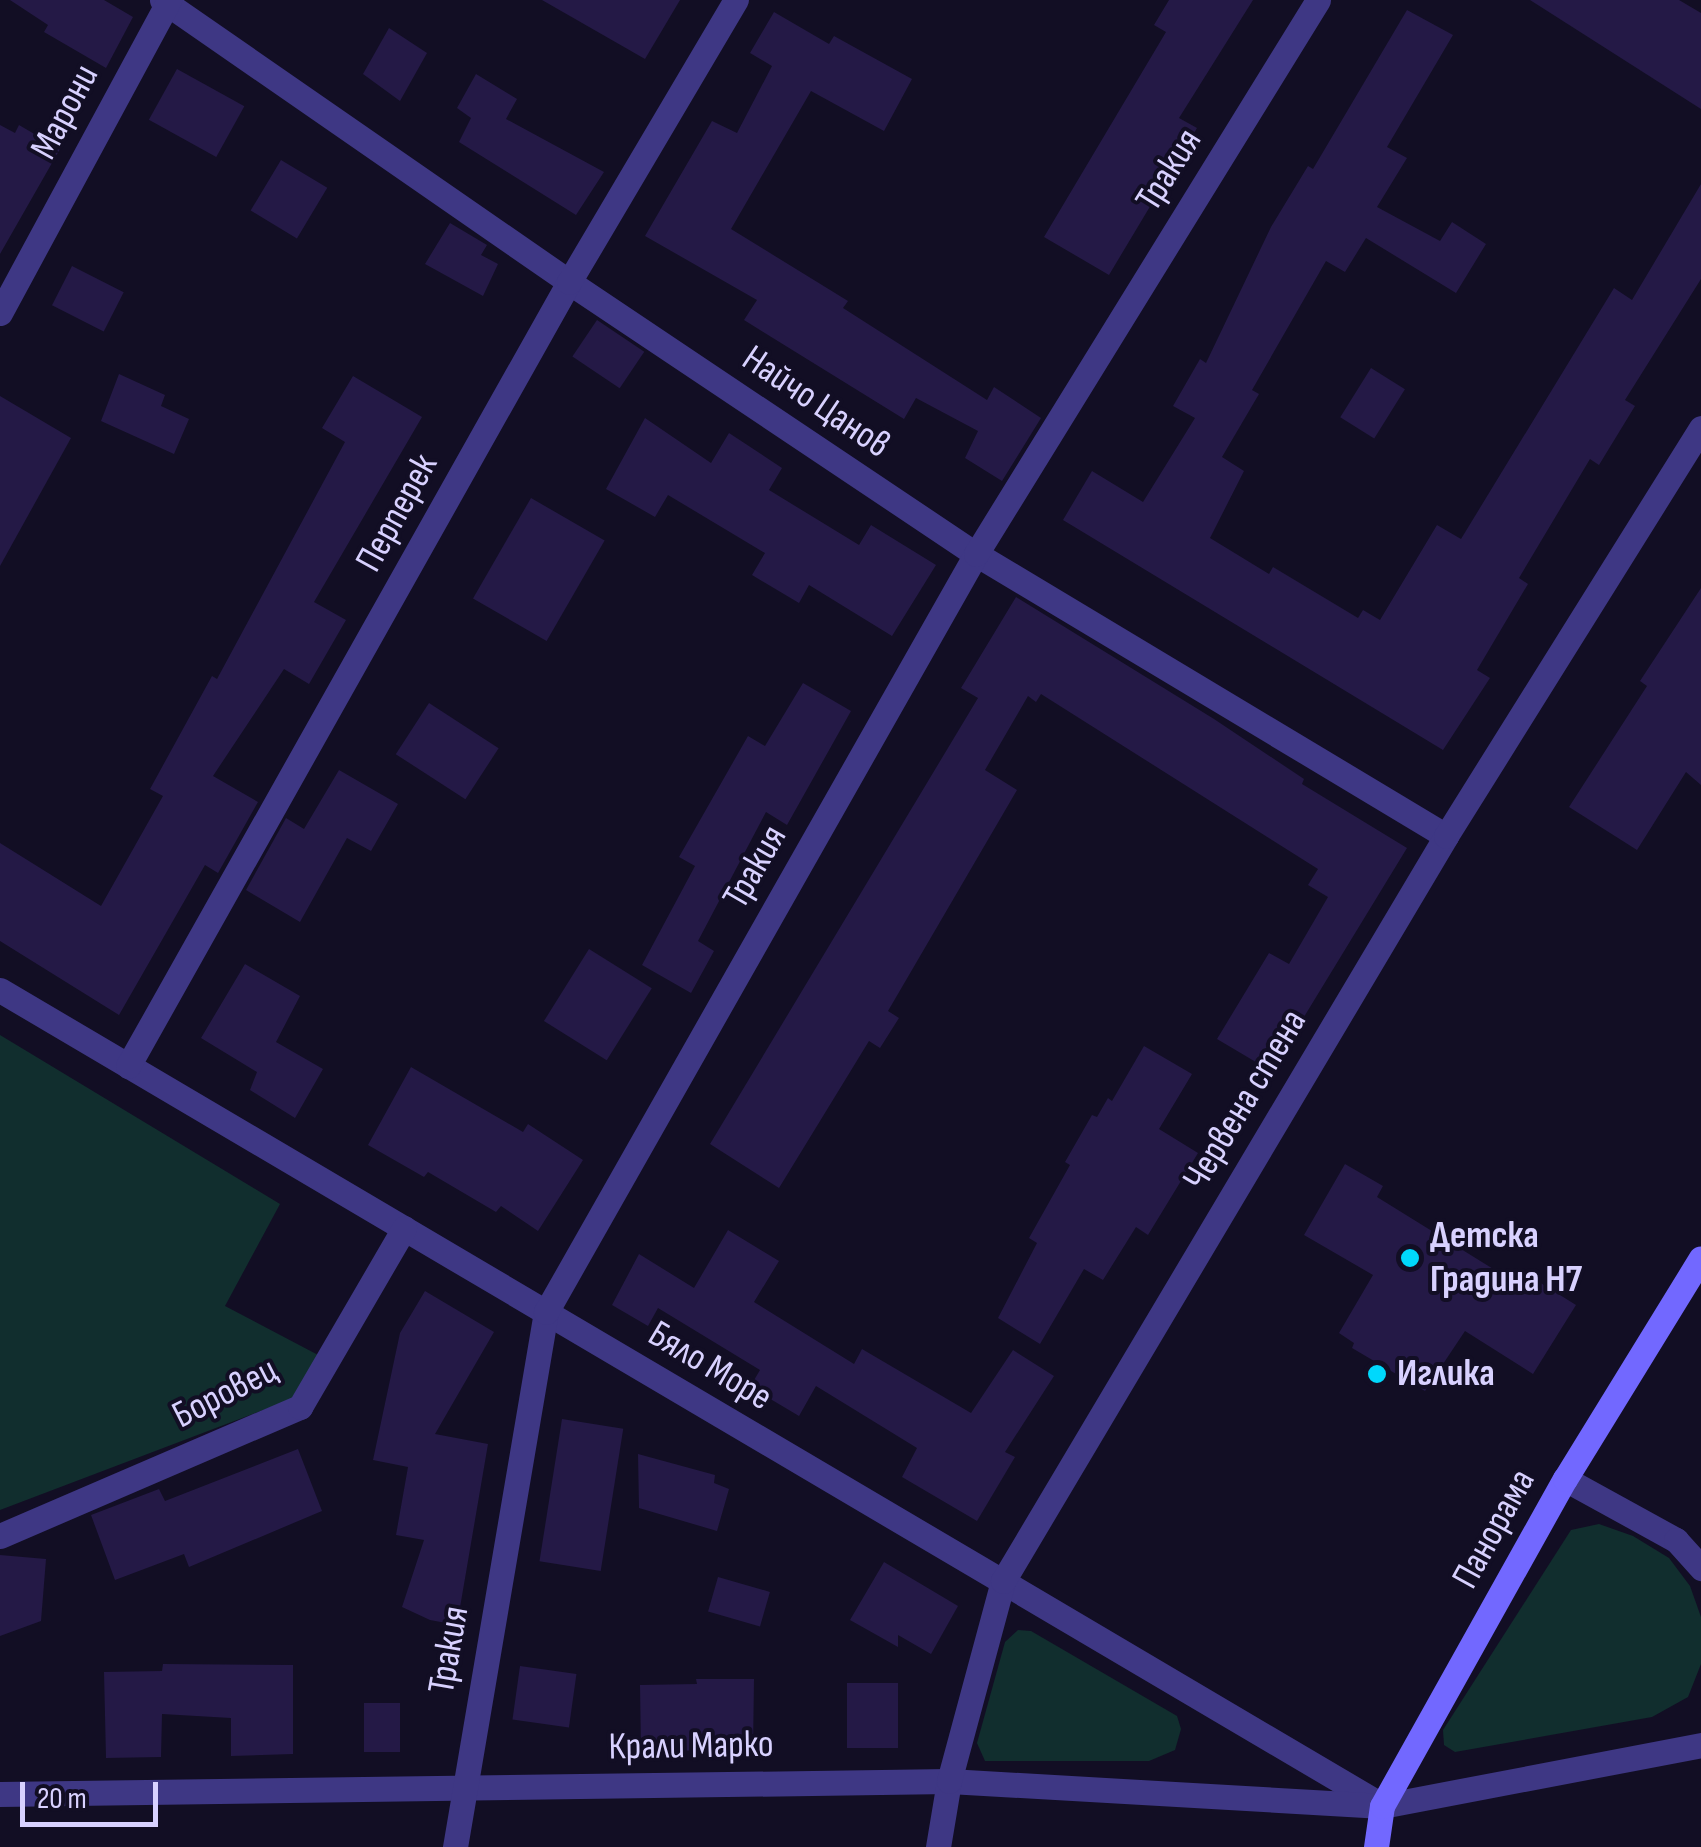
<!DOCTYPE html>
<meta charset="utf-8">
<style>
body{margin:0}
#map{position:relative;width:1701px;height:1847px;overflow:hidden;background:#120e24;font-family:"Sofia Sans Condensed",sans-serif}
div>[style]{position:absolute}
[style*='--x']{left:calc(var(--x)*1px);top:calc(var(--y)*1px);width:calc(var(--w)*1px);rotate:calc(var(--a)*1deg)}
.green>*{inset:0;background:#112e2e}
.building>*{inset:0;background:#241946;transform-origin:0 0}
.street>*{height:25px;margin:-12.5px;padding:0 12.5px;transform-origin:12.5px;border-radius:12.5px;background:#3e3784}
.secondary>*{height:25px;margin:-12.5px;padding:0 12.5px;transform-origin:12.5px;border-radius:12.5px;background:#7268ff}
.dots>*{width:28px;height:28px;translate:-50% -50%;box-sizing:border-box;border:5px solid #120e24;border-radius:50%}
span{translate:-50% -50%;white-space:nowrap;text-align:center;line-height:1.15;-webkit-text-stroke:8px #120e24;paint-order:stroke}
.street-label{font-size:38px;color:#d8d1ff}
.poi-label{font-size:38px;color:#d8d1ff;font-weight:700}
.left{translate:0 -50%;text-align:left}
.scale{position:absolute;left:20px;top:1782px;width:138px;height:45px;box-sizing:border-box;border:5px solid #d8d1ff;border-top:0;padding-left:12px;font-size:30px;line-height:35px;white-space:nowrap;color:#d8d1ff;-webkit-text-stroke:8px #120e24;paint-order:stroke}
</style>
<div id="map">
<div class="green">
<i style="clip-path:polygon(0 1035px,280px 1204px,225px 1306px,320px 1356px,295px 1398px,0 1510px)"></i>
<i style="clip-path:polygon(1599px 1524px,1633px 1536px,1669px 1558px,1690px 1586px,1701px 1617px,1701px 1664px,1688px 1697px,1652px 1717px,1455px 1752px,1444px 1745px,1443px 1730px,1571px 1530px)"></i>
<i style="clip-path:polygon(1018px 1630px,1031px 1631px,1177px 1716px,1181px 1729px,1175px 1750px,1149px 1761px,985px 1761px,977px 1743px,1005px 1642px)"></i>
</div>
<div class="building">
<i style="clip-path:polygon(10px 0,104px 0,133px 17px,106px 68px,44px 32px,48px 25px)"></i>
<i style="clip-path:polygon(542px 0,680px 0,645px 59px)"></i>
<i style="clip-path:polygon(1169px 0,1253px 0,1179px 118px,1197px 128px,1109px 275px,1044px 237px,1166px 32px,1154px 25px)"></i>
<i style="clip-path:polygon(1530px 0,1679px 0,1701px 13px,1701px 109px)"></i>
<i style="clip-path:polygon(1407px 10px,1453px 35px,1387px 147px,1407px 158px,1377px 207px,1440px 241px,1452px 222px,1486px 244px,1456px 293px,1366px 238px,1345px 272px,1326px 261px,1252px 390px,1259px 394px,1222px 457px,1244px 471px,1210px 538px,1269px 574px,1273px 567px,1358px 618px,1363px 610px,1380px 620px,1437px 525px,1461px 539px,1614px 288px,1632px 300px,1701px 184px,1701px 279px,1625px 400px,1635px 406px,1599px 465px,1590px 459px,1519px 578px,1528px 584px,1477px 670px,1490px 678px,1443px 750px,1063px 520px,1092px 471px,1143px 502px,1195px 418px,1173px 406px,1200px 359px,1206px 363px,1271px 227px,1308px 166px,1313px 169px)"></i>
<i style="clip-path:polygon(774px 12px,829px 44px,834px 36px,912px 79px,884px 131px,811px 91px,731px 229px,848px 301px,843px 308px,987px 400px,994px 387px,1041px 418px,1002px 481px,965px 458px,978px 431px,916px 398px,904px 419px,744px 320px,757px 300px,645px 236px,712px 121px,737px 133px,772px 66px,750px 53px)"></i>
<i style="clip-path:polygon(389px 28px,427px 53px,400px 101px,363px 74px)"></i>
<i style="left:177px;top:69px;width:77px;height:58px;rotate:29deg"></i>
<i style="clip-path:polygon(476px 74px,517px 99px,506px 119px,604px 172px,576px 215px,459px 142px,471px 118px,457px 108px)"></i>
<i style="clip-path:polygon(0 125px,15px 133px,19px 125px,60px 149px,0 254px)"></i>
<i style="left:281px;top:160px;width:54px;height:59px;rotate:31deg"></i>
<i style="clip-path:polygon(450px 223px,487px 245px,481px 255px,498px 264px,483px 296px,425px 264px)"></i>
<i style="left:72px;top:266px;width:58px;height:44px;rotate:27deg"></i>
<i style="left:597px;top:320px;width:57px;height:44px;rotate:34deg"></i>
<i style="left:1371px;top:368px;width:40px;height:58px;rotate:32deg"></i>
<i style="clip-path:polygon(119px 374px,165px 395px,161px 406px,189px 419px,174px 454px,101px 421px)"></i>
<i style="clip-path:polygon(353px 376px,422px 417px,314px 602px,346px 620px,309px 684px,284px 669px,213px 776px,258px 802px,218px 873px,205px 865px,119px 1015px,0 941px,0 843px,101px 906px,163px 796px,150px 789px,212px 676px,217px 679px,345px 442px,322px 428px)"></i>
<i style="clip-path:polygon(0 396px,71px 438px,0 566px)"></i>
<i style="clip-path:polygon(645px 418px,711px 463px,729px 433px,782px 468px,769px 490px,859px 545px,871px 525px,936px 565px,892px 636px,809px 585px,799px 603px,752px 575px,765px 553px,668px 495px,655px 517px,606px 489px)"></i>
<i style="left:531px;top:498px;width:85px;height:116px;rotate:30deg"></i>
<i style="clip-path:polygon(1701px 588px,1701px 785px,1686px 772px,1637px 850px,1569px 807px,1647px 686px,1640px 681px)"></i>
<i style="clip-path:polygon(1016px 597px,1214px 719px,1304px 779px,1302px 784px,1407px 848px,1271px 1071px,1217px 1039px,1269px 953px,1289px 964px,1328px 897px,1308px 885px,1318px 869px,1041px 694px,1036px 702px,1028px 696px,985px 770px,1017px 790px,888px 1011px,899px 1018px,880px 1048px,869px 1041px,779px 1188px,710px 1144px,978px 698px,961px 688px)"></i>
<i style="clip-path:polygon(803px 683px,851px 711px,787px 825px,766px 812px,698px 941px,714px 951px,691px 993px,642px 965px,695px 866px,679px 857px,748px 736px,765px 746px)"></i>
<i style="left:429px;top:703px;width:83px;height:61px;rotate:33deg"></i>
<i style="clip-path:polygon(339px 770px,398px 804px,371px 851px,347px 838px,300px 922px,246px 890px,286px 818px,304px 829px)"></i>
<i style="left:589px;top:949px;width:74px;height:85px;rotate:32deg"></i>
<i style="clip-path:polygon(245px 964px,300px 996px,276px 1042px,323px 1069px,295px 1118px,250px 1090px,257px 1072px,201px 1038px)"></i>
<i style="clip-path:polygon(1144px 1046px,1192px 1074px,1159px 1129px,1198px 1153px,1148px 1235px,1136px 1227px,1103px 1280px,1084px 1269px,1040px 1344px,998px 1318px,1037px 1243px,1029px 1238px,1070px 1165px,1065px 1162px,1092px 1115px,1097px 1117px,1108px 1098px,1112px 1101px)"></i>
<i style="clip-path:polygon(411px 1067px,523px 1132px,528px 1124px,583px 1160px,538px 1231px,501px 1206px,496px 1212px,428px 1172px,424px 1177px,368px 1145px)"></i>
<i style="clip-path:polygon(1345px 1164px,1383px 1186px,1377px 1197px,1532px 1293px,1539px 1282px,1576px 1305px,1533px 1374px,1465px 1331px,1425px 1391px,1352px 1348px,1354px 1343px,1339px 1333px,1373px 1275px,1304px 1235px)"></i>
<i style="clip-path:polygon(728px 1230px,779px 1261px,754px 1302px,854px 1364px,862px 1349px,971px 1413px,1013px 1350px,1054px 1376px,1005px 1452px,1015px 1457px,977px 1521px,902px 1477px,917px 1448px,816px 1386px,799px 1416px,750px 1387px,760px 1370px,658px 1308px,648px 1326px,612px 1305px,639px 1254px,694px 1288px)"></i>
<i style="clip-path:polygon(425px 1291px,494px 1332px,435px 1434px,488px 1444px,457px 1625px,430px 1620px,402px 1607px,424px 1540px,396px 1535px,408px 1467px,373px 1460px,400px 1333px)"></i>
<i style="left:562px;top:1419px;width:62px;height:144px;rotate:9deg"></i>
<i style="clip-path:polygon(298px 1449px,322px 1511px,189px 1567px,184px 1554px,115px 1580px,91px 1515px,159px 1489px,165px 1501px)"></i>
<i style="clip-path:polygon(638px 1454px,715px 1475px,714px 1483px,729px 1489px,717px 1531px,639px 1508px)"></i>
<i style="clip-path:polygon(0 1555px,46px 1559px,41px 1621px,0 1636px)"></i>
<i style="clip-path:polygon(884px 1562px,958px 1606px,931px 1654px,898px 1635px,898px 1647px,850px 1620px)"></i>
<i style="left:718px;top:1577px;width:54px;height:36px;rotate:16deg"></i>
<i style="clip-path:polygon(163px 1664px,293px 1665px,293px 1754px,231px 1756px,231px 1718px,162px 1714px,161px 1757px,106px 1758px,104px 1672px,162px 1671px)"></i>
<i style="left:520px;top:1666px;width:57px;height:54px;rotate:8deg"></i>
<i style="clip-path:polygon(696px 1679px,754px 1679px,753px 1750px,641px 1751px,640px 1685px,697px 1684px)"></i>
<i style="left:847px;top:1683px;width:51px;height:65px"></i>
<i style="left:400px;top:1703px;width:49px;height:36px;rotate:90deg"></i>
</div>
<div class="street">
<i style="--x:162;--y:0;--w:495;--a:34.7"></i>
<i style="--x:569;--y:282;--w:490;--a:33.8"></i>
<i style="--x:976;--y:554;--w:548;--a:30.96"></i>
<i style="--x:0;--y:313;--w:356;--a:-61.6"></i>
<i style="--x:0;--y:990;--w:1600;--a:30.54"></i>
<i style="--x:128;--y:1066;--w:900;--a:-60.64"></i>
<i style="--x:569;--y:282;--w:328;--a:-59.4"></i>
<i style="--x:1565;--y:1479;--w:127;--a:28.8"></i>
<i style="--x:1676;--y:1540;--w:38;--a:48"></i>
<i style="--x:0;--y:1536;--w:327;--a:-23.3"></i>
<i style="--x:300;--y:1407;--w:207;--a:-59.8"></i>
<i style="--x:0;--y:1794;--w:949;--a:-0.78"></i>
<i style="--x:949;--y:1781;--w:434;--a:3.3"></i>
<i style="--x:1382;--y:1806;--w:325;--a:-10.8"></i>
<i style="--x:455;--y:1847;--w:543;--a:-80.35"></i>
<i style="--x:546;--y:1312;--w:871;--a:-60.43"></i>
<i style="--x:976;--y:554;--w:651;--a:-58.31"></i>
<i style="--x:938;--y:1847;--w:67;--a:-80.5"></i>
<i style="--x:949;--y:1781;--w:207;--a:-74.9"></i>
<i style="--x:1003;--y:1581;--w:867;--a:-59.26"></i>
<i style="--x:1446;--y:836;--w:481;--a:-58"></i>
</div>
<div class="secondary">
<i style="--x:1376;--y:1847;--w:41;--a:-81.7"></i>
<i style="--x:1382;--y:1806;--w:375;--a:-60.8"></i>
<i style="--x:1565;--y:1479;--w:259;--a:-58.4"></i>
</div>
<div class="dots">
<i style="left:1410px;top:1258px;background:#00d8fc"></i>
<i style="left:1377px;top:1374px;background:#00d8fc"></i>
</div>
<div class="street-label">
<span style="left:65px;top:112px;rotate:-62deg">Марони</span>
<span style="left:1169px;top:170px;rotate:-58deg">Тракия</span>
<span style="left:816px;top:402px;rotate:34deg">Найчо Цанов</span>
<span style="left:397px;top:513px;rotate:-61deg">Перперек</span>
<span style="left:755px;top:867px;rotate:-60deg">Тракия</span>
<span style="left:1245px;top:1100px;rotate:-59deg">Червена стена</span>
<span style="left:710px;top:1366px;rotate:31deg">Бяло Море</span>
<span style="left:225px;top:1393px;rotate:-27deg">Боровец</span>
<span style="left:1494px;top:1529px;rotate:-61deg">Панорама</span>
<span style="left:449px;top:1650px;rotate:-80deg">Тракия</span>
<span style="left:691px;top:1746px;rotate:-1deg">Крали Марко</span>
</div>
<div class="poi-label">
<span class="left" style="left:1430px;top:1258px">Детска<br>Градина Н7</span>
<span class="left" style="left:1397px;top:1374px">Иглика</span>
</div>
<div class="scale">20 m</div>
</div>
